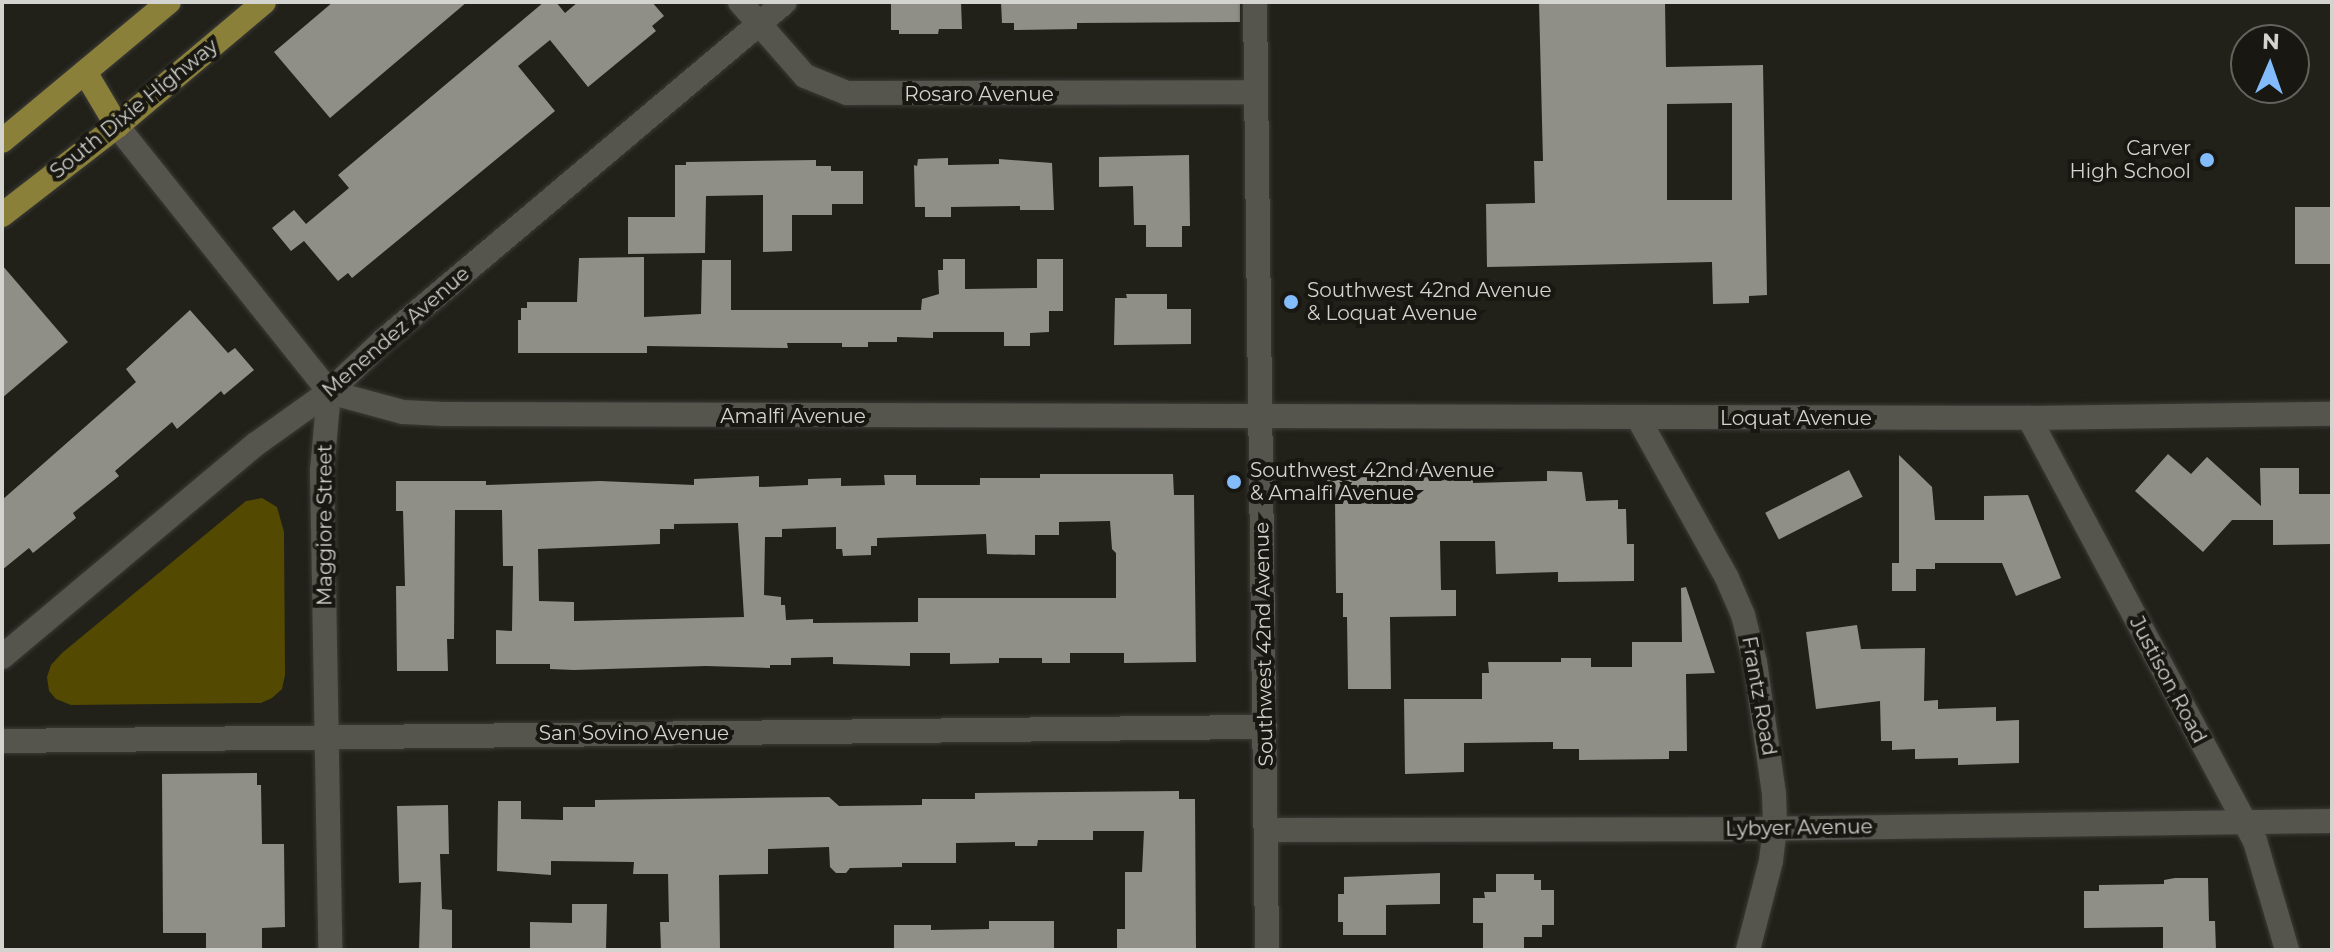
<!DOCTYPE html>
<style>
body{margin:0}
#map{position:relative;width:2334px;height:952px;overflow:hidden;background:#21211a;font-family:Montserrat,sans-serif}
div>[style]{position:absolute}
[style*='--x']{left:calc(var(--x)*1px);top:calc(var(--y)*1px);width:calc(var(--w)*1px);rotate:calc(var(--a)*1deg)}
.green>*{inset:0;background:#534901}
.building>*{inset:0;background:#908f87;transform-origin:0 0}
.roads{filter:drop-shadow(0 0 2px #3b3a36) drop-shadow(0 0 2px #3b3a36)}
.minor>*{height:24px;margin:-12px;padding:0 12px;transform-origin:12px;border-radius:12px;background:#55544d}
.secondary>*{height:24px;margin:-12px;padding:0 12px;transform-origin:12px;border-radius:12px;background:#55544d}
.trunk>*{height:24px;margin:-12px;padding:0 12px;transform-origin:12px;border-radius:12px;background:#8a803a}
.dots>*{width:22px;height:22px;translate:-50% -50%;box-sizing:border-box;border:4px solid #181711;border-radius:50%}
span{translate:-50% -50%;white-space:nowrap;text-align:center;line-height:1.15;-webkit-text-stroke:8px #181711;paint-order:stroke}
.street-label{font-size:20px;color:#d3d3cf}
.poi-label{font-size:20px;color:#d3d3cf}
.right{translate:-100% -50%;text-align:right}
.left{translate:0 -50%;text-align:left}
.frame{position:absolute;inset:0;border:4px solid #d3d3cf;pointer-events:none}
.north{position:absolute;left:2230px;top:24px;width:80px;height:80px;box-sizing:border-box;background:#181711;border:2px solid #63625d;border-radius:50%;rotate:2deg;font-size:22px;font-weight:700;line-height:32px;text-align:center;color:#d3d3cf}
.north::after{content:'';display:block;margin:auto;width:28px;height:36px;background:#82bcfa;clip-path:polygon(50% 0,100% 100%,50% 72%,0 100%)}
</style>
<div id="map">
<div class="green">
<i style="clip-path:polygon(262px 498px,277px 507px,284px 532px,285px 675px,282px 689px,272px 698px,261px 703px,71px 705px,56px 699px,49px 691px,47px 677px,51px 665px,62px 653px,246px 501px)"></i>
</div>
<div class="building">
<i style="clip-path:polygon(333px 2px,467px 2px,330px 118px,274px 52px)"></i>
<i style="clip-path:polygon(544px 2px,556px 2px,565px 13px,578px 2px,652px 2px,664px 16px,652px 26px,656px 31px,588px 87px,550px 40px,518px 66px,555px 111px,352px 278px,348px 273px,338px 281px,304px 241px,291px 251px,272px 228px,294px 210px,306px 224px,349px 188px,338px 175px)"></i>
<i style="clip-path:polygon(891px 2px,961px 2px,962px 29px,939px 29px,938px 34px,899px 34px,899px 30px,891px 30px)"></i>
<i style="clip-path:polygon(1001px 2px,1240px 2px,1240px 22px,1077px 23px,1077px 29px,1014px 30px,1014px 23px,1002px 23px)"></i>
<i style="clip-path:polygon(evenodd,1539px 2px,1665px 2px,1666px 67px,1763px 65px,1767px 295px,1749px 296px,1749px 303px,1713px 304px,1712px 262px,1487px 267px,1486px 204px,1535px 203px,1534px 161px,1543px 161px,1539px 2px,1732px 103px,1732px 200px,1667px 200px,1667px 104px,1732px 103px)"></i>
<i style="clip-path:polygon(1189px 155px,1190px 226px,1182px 226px,1182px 247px,1146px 247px,1146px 225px,1134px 225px,1133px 186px,1099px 187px,1099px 157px)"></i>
<i style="clip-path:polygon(948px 158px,948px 165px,999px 164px,999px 159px,1052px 163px,1054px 210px,1020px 210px,1020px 206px,951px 207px,951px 217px,925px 217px,925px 207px,915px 207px,914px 165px,917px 166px,918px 159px)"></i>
<i style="clip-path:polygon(816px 160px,816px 166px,831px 166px,831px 171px,863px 171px,863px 204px,832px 204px,832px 215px,792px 215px,792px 251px,763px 252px,763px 195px,706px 196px,705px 253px,628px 254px,628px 217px,675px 217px,675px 165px,686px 165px,686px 162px)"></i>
<i style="left:2332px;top:207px;width:57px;height:37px;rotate:90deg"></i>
<i style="clip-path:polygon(644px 257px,644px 317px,701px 314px,702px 260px,731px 260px,731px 310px,921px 310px,922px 299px,939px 294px,938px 270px,943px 270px,943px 259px,965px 259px,965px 289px,1037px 288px,1037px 259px,1063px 259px,1063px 311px,1049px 311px,1049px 332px,1030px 333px,1030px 346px,1004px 346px,1004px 332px,933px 332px,933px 338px,897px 337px,897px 342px,868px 342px,868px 347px,842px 347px,842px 343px,787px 343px,788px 348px,647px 346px,647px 353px,518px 353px,518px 320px,521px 320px,521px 308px,527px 308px,527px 302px,577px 302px,579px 258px)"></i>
<i style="clip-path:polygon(2px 265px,68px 342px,2px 398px)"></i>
<i style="clip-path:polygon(1126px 294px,1167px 294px,1167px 309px,1191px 309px,1191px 344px,1114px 345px,1115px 298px,1127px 298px)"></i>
<i style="clip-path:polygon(190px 310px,228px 353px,235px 348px,254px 370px,224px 395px,221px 391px,177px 429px,172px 422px,115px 471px,119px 476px,73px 513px,76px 518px,33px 553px,29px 548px,2px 570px,2px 500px,136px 382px,126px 369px)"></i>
<i style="clip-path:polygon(2168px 454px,2191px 474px,2207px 457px,2261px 506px,2260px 468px,2299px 468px,2299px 494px,2332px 494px,2332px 544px,2273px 545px,2273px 520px,2232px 520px,2203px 552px,2135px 491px)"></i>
<i style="clip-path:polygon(1899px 455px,1932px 487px,1935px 520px,1984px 520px,1984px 496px,2028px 495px,2061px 578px,2016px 596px,2002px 563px,1935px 563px,1935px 569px,1916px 569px,1916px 591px,1892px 591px,1892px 563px,1899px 563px)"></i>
<i style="clip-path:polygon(1440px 469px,1440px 472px,1473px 472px,1473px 483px,1547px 481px,1547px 471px,1582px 472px,1586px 501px,1618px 500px,1618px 509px,1626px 509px,1627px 544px,1634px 544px,1634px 581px,1558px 582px,1558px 572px,1496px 574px,1495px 541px,1440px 541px,1441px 590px,1456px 590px,1456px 616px,1390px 617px,1391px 689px,1348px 689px,1347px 617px,1343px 617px,1343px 593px,1336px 593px,1335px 498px,1327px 498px,1327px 470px)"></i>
<i style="left:1849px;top:470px;width:30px;height:94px;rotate:63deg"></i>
<i style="clip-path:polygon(evenodd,1040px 474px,1173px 474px,1174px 495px,1194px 495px,1196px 662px,1124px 663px,1124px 653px,1070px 653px,1070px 663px,1042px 663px,1042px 658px,999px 658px,999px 663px,950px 664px,950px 653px,910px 653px,910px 666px,833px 664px,833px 657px,791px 658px,791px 665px,770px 665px,770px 668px,706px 666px,574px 670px,550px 669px,550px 664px,496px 664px,496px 630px,512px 631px,513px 566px,503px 566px,502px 510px,455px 510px,454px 639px,447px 639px,448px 671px,397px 671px,396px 586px,405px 586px,403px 511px,396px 511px,396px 481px,486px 481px,486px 485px,600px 481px,694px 485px,694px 479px,759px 476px,759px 487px,808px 485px,808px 479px,841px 478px,841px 486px,885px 485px,884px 475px,916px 475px,916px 485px,980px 485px,980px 478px,1040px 478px,1040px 474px,1110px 521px,1112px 549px,1116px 553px,1116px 598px,918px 598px,918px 622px,813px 623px,813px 619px,786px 620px,785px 605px,781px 605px,781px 597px,764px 595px,765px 537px,782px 537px,782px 529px,836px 527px,836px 549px,842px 549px,843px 556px,871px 555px,871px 546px,877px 546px,877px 538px,986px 534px,987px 554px,1035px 555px,1035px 535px,1059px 535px,1059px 522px,1110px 521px,1040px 474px,738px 523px,744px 617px,574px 621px,574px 602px,539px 601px,538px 549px,660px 544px,660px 529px,674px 529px,674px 524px,738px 523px)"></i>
<i style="clip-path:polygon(1686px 587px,1715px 673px,1686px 674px,1687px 751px,1669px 751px,1669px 759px,1579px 760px,1579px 749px,1553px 749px,1553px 742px,1464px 743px,1464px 772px,1405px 774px,1404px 699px,1482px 699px,1482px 673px,1489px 673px,1488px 662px,1561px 662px,1561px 658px,1591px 658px,1591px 667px,1632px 667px,1632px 642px,1682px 642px,1681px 588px)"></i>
<i style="clip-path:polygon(1857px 625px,1861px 649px,1925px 648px,1924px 701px,1938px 700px,1938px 709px,1996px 707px,1996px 721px,2019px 720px,2019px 763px,1958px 765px,1958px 758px,1915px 759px,1915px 749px,1892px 750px,1892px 741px,1881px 741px,1880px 701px,1816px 709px,1806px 632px)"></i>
<i style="clip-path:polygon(257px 773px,257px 785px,261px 785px,262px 844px,284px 844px,285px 927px,262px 928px,262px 950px,206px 950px,206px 933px,163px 933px,162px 774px)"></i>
<i style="clip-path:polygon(1179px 791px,1179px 799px,1195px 799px,1196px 950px,1117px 950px,1117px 929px,1125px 929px,1125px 872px,1142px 872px,1144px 831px,1093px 831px,1093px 840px,1038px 840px,1037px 846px,1015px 846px,1015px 842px,956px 843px,956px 863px,902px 863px,902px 867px,850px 868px,846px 873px,836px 873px,830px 867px,829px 847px,768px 849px,768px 874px,719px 875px,720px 950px,661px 950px,660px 922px,669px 922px,668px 874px,633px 874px,634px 862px,551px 861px,551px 875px,497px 871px,498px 801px,521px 801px,521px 819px,563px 820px,563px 807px,595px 807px,595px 800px,829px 797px,839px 806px,922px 805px,922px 799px,975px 799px,975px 793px)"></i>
<i style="clip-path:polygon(448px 805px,449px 854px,440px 854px,442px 909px,452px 910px,452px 950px,419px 950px,421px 882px,399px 883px,397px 806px)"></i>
<i style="clip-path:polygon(1440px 873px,1440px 904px,1386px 905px,1386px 935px,1343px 935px,1343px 922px,1338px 922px,1338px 894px,1344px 894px,1344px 877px)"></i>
<i style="clip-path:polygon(1496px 874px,1534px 874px,1534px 880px,1541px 880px,1541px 890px,1554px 890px,1554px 925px,1542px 925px,1542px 937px,1524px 937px,1524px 950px,1483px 950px,1483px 923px,1473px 923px,1473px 898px,1485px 898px,1484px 892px,1496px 892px)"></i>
<i style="clip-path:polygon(2175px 878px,2208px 878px,2209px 921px,2215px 921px,2216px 950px,2163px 950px,2163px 927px,2084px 928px,2084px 891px,2099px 891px,2099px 885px,2164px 884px,2164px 880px)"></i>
<i style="clip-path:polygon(572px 904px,607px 904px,606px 950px,530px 950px,530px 922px,572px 923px)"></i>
<i style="clip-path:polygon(989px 921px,1054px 921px,1054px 950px,894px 950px,894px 925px,931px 925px,931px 930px,989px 929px)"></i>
</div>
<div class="roads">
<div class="minor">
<i style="--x:740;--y:2;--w:98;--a:48.7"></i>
<i style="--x:805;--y:76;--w:45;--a:22"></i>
<i style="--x:847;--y:93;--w:409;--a:-0.1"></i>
<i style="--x:117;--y:126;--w:340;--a:51.4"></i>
<i style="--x:329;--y:392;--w:78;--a:95.1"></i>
<i style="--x:322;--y:470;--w:480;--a:89"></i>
<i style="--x:329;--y:392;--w:77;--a:15.1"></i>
<i style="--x:403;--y:412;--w:41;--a:2.8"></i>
<i style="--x:444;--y:414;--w:1585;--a:0.14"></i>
<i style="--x:2029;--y:418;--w:303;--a:-0.8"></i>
<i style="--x:1638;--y:418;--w:183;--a:60.9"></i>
<i style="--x:1727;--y:578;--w:40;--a:66.6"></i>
<i style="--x:1743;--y:615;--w:49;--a:75.7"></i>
<i style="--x:1755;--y:662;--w:133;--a:81.8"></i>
<i style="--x:1774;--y:794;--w:34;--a:88"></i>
<i style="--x:1775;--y:828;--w:33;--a:97"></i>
<i style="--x:1771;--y:861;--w:92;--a:104.5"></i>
<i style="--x:2029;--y:418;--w:480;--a:61.9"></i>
<i style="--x:2255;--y:841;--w:114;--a:73.6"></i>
<i style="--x:2;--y:657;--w:331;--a:-40"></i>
<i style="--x:256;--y:444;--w:90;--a:-35.5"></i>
<i style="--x:329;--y:392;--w:76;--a:-43.4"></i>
<i style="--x:384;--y:340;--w:524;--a:-40.13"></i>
<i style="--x:2;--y:741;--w:1263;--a:-0.64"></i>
<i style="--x:1267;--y:830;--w:473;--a:-0.1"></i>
<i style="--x:1740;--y:829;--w:592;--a:-0.77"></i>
</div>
<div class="secondary">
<i style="--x:1255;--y:2;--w:948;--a:89.27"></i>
</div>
<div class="trunk">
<i style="--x:85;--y:72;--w:63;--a:59.3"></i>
<i style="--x:2;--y:141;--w:217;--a:-39.8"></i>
<i style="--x:2;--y:215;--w:145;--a:-37.7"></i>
<i style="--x:117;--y:126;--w:192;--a:-40.1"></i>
</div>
</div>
<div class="dots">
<i style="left:2207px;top:160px;background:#82bcfa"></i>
<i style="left:1291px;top:302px;background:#82bcfa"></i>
<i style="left:1234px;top:482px;background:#82bcfa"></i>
</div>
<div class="street-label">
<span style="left:979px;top:94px">Rosaro Avenue</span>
<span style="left:134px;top:109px;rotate:-39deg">South Dixie Highway</span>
<span style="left:396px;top:332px;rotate:-41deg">Menendez Avenue</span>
<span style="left:793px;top:416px">Amalfi Avenue</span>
<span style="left:1796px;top:418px">Loquat Avenue</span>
<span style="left:325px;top:525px;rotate:-90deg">Maggiore Street</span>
<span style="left:1264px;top:644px;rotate:-91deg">Southwest 42nd Avenue</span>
<span style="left:2168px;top:680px;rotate:62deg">Justison Road</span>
<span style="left:1759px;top:696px;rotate:80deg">Frantz Road</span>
<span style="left:634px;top:733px">San Sovino Avenue</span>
<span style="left:1799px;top:828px;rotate:-1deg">Lybyer Avenue</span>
</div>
<div class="poi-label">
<span class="right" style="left:2191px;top:160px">Carver<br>High School</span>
<span class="left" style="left:1307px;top:302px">Southwest 42nd Avenue<br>&amp; Loquat Avenue</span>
<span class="left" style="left:1250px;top:482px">Southwest 42nd Avenue<br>&amp; Amalfi Avenue</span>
</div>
<div class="frame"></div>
<div class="north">N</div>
</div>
